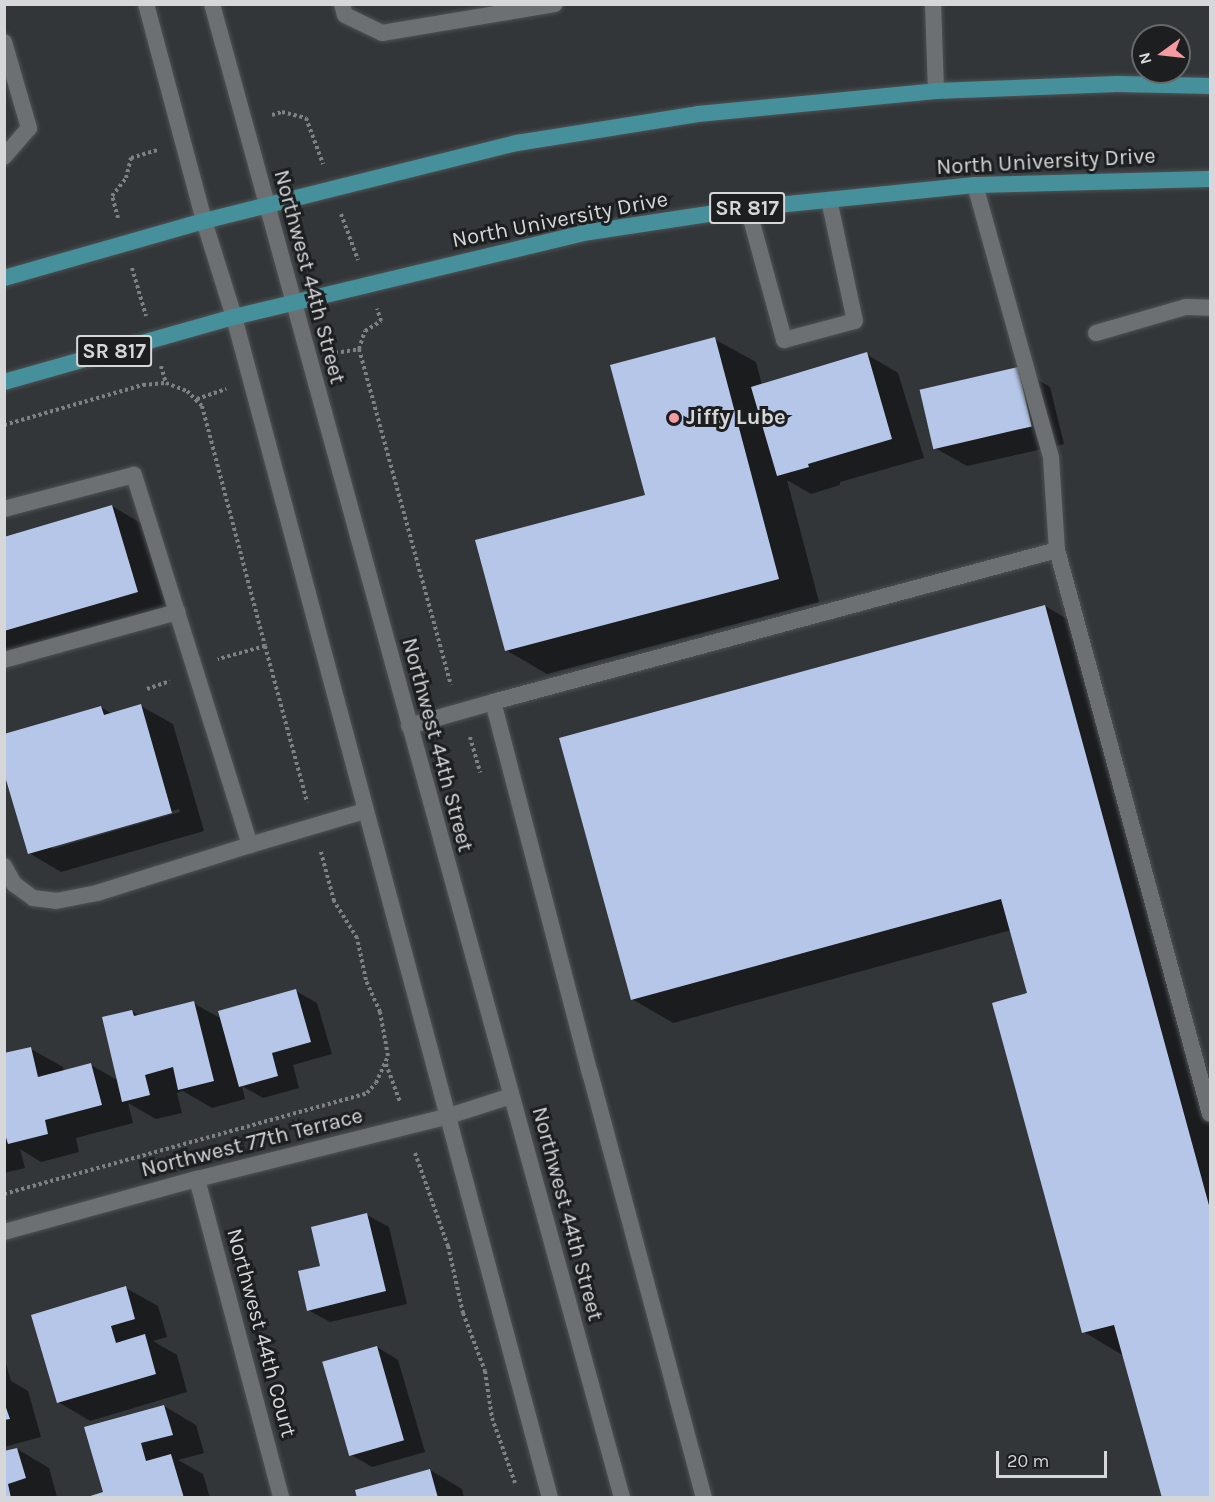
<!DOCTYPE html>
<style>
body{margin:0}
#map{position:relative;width:1215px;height:1502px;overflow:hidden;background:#323639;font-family:Karla,sans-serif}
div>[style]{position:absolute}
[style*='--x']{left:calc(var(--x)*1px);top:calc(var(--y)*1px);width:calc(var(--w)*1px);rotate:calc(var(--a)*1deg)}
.shadow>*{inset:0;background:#0007}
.building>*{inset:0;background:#b5c6e8;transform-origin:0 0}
.path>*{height:4px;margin-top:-2px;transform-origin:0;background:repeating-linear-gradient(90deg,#7e8184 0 3px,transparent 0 6px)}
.roads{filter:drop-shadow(0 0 2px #4e5254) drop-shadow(0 0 2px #4e5254)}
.service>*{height:16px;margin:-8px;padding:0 8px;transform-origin:8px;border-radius:8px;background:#6c7073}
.minor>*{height:16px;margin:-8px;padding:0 8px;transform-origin:8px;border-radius:8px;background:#6c7073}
.tertiary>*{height:16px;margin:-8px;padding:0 8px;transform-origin:8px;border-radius:8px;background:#6c7073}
.primary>*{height:16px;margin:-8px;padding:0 8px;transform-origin:8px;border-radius:8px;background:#46909b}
.dots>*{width:16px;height:16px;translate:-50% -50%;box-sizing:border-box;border:3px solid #1c1e1f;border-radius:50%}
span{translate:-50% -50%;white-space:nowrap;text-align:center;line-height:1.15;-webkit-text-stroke:6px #1c1e1f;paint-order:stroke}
.shield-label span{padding:2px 4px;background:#1c1e1f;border:2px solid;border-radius:4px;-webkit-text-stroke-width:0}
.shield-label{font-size:21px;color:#d5d7d9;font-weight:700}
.street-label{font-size:22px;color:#d5d7d9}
.poi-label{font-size:22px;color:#d5d7d9;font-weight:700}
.left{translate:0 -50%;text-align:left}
.frame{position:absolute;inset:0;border:6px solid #d5d7d9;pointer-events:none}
.north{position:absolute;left:1131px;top:24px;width:60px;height:60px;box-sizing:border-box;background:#1c1e1f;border:2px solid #666869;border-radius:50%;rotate:255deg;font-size:16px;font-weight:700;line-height:24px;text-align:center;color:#d5d7d9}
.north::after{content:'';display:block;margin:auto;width:21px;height:27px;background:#f49aa0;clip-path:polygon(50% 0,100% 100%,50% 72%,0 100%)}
.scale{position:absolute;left:996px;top:1451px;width:111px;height:27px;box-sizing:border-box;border:3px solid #d5d7d9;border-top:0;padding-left:8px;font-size:18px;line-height:21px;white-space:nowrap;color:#d5d7d9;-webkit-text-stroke:4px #1c1e1f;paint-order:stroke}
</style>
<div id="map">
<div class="shadow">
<i style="clip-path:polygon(714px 339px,756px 362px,762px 385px,866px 354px,898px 373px,924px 458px,840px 482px,840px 485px,811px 494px,787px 480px,819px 602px,547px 674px,506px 650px,647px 496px)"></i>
<i style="clip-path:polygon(1018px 368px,1050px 387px,1064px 444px,967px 466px,935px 448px)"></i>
<i style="clip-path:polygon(112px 506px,144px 525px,169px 610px,16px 656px,4px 649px,4px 538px)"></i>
<i style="clip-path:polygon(1045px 606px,1086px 630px,1210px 1084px,1210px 1498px,1163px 1498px,1124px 1356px,1084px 1332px,1029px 994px,1011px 930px,673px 1023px,632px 999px)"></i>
<i style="clip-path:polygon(evenodd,141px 706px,173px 724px,204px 831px,61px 872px,29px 853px,101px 707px,112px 714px,141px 706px,179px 809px,180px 812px,52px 849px,52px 846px,179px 809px)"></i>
<i style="clip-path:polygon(296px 991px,317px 1003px,332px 1054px,293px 1065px,299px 1088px,263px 1098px,242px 1086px,245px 1099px,212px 1108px,183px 1091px,177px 1093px,182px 1113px,156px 1119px,128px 1103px,133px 1123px,76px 1138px,79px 1152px,41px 1162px,20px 1149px,25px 1168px,4px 1173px,4px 1055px,31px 1049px,63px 1067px,64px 1072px,91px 1065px,119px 1081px,132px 1011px,140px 1016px,193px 1003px,222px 1019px)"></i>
<i style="clip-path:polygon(367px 1215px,389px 1227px,407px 1304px,330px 1322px,308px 1310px,322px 1267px)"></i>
<i style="clip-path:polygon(126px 1288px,158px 1306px,167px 1337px,153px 1341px,177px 1355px,187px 1392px,90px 1421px,58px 1402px)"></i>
<i style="clip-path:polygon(377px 1347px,398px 1360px,425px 1452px,372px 1467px,350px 1454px)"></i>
<i style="clip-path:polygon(4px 1357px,11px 1381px,28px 1391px,41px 1437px,4px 1447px)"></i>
<i style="clip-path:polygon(164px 1406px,196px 1425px,204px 1453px,178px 1460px,203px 1474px,210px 1498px,87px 1498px,105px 1493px)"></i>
<i style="clip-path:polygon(17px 1449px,49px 1468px,57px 1497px,4px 1498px)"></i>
<i style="clip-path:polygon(430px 1470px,462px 1489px,464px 1498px,359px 1498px)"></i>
</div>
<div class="building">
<i style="clip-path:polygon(715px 337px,779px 579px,505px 651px,475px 540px,645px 495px,610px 365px)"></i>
<i style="clip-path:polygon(867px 352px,892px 439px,808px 464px,809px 467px,777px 476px,751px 387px)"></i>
<i style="left:1018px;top:367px;width:61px;height:101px;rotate:77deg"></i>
<i style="clip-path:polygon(112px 505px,138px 592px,4px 631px,4px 537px)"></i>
<i style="clip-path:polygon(1045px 605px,1210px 1209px,1210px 1498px,1162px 1498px,1114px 1325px,1082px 1333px,992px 1003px,1027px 993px,1001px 899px,631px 1000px,559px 738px)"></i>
<i style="clip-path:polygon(141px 704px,172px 813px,28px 854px,4px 773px,4px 734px,101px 706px,104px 715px)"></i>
<i style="clip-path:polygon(296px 989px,311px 1042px,272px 1053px,278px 1076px,239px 1087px,218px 1011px)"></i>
<i style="clip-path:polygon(194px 1001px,214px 1081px,178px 1090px,173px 1067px,145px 1075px,150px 1095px,122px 1102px,102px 1017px,132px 1010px,134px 1016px)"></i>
<i style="clip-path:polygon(31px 1047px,38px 1077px,91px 1063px,102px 1105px,45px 1120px,48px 1134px,8px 1144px,4px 1131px,4px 1053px)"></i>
<i style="clip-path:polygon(367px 1213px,386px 1291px,307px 1311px,298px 1271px,320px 1266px,311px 1227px)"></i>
<i style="clip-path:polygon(126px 1286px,135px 1319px,111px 1326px,116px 1343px,145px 1334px,156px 1374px,57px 1403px,31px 1315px)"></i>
<i style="left:377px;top:1346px;width:98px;height:57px;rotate:74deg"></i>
<i style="clip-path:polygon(4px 1402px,10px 1419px,4px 1420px)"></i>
<i style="clip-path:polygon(164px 1405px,173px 1435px,141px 1443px,146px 1461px,171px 1454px,184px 1498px,84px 1498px,103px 1492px,84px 1427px)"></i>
<i style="clip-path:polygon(17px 1448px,26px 1478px,8px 1484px,11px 1498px,4px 1498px,4px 1451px)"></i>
<i style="clip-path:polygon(430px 1469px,438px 1498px,357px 1498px,355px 1490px)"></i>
</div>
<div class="path">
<i style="--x:272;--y:115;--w:10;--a:-17"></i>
<i style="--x:282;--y:112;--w:25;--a:14"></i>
<i style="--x:306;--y:118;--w:49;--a:69.7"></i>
<i style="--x:341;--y:214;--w:49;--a:69.7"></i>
<i style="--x:118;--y:218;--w:23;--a:-105"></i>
<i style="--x:112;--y:196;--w:23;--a:-52"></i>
<i style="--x:126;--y:178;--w:21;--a:-76"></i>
<i style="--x:131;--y:158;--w:28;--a:-17"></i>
<i style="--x:132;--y:268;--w:50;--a:73.7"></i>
<i style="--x:359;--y:349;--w:19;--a:-72"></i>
<i style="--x:365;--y:331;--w:19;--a:-32"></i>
<i style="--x:381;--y:321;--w:13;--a:-108"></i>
<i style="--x:335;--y:353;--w:24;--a:-9"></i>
<i style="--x:359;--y:349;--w:348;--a:74.7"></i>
<i style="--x:161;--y:366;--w:18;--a:74"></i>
<i style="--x:166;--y:383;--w:22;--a:21"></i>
<i style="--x:187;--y:391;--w:21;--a:45"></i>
<i style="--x:202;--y:406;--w:248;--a:75.3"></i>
<i style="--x:265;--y:646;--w:49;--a:164.5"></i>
<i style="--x:197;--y:399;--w:31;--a:-19"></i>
<i style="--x:4;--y:425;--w:145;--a:-16.1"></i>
<i style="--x:143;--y:385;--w:22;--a:-5"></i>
<i style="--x:265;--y:646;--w:162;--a:74.9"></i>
<i style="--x:147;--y:689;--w:24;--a:-19"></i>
<i style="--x:470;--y:737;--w:37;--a:74"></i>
<i style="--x:386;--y:1064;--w:40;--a:69.8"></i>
<i style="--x:415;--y:1153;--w:99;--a:70.5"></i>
<i style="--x:448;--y:1246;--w:69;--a:77.4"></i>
<i style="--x:463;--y:1313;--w:62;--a:69.2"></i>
<i style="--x:485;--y:1371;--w:48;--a:81.5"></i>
<i style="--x:492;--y:1418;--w:69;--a:70.5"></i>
<i style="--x:4;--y:1194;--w:377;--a:-15.5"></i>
<i style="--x:367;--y:1093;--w:13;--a:-48"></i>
<i style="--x:376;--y:1083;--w:30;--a:-66"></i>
<i style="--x:388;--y:1056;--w:45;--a:-100.3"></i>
<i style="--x:380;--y:1012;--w:35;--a:-114"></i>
<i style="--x:366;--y:980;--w:43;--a:-102.1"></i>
<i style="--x:357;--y:938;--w:44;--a:-121.9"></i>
<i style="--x:334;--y:901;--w:51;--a:-104.9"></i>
</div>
<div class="roads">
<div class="service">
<i style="--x:342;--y:4;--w:11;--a:75"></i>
<i style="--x:345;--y:15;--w:41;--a:25.9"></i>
<i style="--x:382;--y:33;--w:175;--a:-9.5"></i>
<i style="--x:933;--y:4;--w:87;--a:88"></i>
<i style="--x:4;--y:42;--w:90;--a:73.8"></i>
<i style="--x:29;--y:128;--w:38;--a:131"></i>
<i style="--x:975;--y:185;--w:283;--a:74.4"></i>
<i style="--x:1051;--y:458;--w:92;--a:86.3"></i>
<i style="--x:1057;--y:550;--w:584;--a:74.82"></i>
<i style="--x:748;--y:208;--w:137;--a:74.7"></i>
<i style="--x:784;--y:340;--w:73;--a:-15"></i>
<i style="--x:855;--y:321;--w:124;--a:-102.1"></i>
<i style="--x:1096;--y:333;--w:94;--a:-16.1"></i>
<i style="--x:1186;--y:307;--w:24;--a:2"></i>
<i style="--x:4;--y:509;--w:134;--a:-14.7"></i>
<i style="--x:134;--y:475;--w:388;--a:72.6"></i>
<i style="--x:250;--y:845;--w:120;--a:-16.5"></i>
<i style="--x:4;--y:660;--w:180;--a:-15.5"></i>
<i style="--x:409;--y:726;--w:87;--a:-15.9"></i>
<i style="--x:4;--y:866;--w:21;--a:61"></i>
<i style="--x:14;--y:884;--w:24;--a:36"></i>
<i style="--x:33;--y:898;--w:23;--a:7"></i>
<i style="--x:56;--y:901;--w:42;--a:-11"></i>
<i style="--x:97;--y:893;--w:160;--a:-17.4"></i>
<i style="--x:704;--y:1498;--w:439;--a:-105"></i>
<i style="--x:590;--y:1074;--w:384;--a:-104.6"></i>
<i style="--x:493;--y:702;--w:584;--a:-15.08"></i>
</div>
<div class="minor">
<i style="--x:197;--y:1179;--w:330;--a:75.2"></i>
<i style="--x:4;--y:1232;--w:200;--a:-15.4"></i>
<i style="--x:197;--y:1179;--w:257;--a:-14"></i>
<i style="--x:446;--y:1117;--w:68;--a:-17.9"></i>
</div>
<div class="tertiary">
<i style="--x:146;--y:4;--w:225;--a:75"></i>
<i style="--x:204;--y:221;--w:101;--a:72.6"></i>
<i style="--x:234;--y:317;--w:1223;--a:75.02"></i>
<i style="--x:212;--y:4;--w:1549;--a:74.65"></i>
</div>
<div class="primary">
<i style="--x:4;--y:278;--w:208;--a:-15.9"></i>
<i style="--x:204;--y:221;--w:323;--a:-14"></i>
<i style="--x:517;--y:143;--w:183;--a:-9.1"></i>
<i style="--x:698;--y:114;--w:239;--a:-5.5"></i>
<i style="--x:936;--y:91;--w:181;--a:-2.2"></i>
<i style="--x:1117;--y:84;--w:93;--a:1.2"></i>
<i style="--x:4;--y:382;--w:239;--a:-15.8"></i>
<i style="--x:234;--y:317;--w:359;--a:-13.5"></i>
<i style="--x:583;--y:233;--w:167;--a:-8.6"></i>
<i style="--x:748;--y:208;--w:228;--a:-5.8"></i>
<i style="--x:975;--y:185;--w:235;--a:-1.5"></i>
</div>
</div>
<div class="dots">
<i style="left:674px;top:418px;background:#f49aa0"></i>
</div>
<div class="shield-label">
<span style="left:747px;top:208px">SR 817</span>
<span style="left:114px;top:351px">SR 817</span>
</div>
<div class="street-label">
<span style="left:1046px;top:162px;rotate:-3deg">North University Drive</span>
<span style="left:560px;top:220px;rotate:-11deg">North University Drive</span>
<span style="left:309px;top:277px;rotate:75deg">Northwest 44th Street</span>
<span style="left:437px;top:745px;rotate:75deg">Northwest 44th Street</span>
<span style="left:252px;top:1143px;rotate:-14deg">Northwest 77th Terrace</span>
<span style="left:567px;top:1214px;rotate:75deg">Northwest 44th Street</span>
<span style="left:261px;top:1333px;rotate:75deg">Northwest 44th Court</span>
</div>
<div class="poi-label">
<span class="left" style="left:686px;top:418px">Jiffy Lube</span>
</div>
<div class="frame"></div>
<div class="north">N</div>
<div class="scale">20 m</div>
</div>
